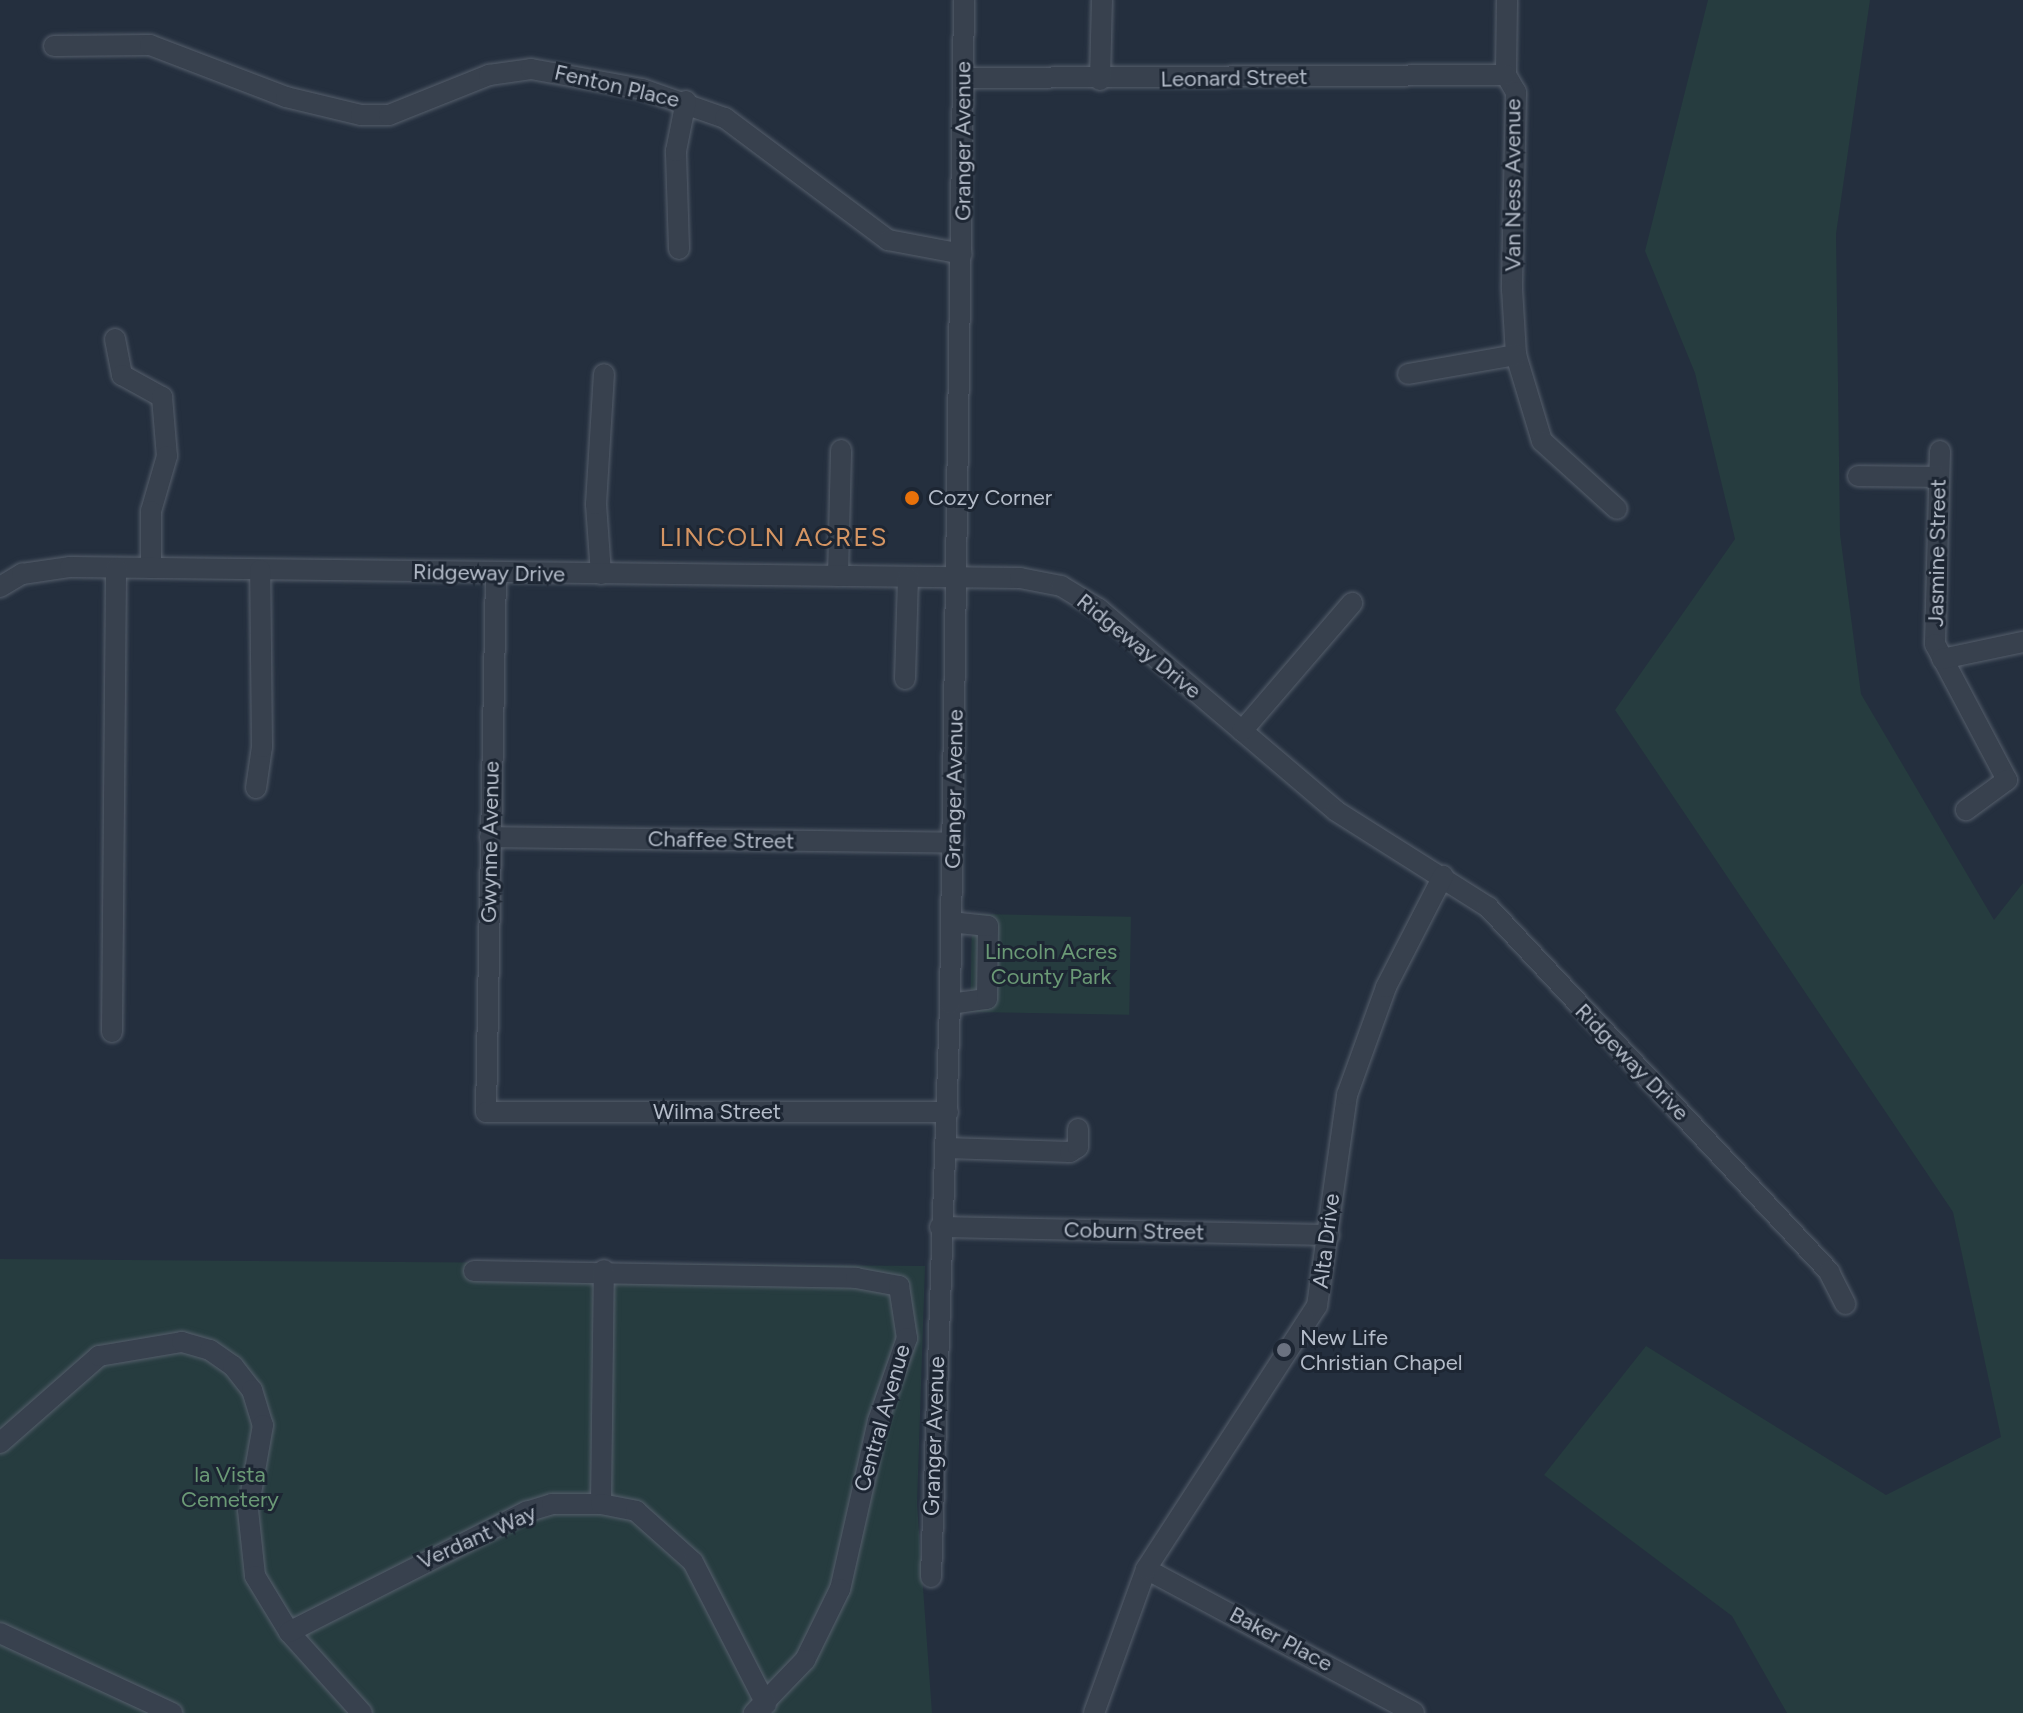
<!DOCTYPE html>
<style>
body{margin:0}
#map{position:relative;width:2023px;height:1713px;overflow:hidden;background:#242f3e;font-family:Figtree,sans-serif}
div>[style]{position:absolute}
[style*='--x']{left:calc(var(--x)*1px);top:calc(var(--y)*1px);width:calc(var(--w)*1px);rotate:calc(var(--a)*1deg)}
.green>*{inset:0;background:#263c3f;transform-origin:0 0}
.roads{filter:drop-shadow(0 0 2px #565f6c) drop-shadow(0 0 2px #565f6c)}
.minor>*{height:20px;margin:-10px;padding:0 10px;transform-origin:10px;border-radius:10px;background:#38414e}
.dots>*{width:22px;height:22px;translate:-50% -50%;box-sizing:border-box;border:4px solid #1d2633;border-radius:50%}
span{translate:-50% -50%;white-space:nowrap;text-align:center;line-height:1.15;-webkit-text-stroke:6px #1d2633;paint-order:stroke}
.street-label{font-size:22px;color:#b4bcc9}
.poi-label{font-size:22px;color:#b4bcc9}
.left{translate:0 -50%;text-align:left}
.park-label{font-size:22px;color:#6b9a76}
.quarter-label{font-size:26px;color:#d59563;letter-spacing:2px}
</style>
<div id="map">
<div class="green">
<i style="clip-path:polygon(1708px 0,1870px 0,1836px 234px,1840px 534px,1861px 694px,1994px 920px,2023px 883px,2023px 1713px,1787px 1713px,1732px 1616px,1544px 1475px,1646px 1346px,1886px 1495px,2001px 1437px,1953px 1212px,1615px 710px,1735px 539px,1695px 373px,1645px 251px)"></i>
<i style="left:972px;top:914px;width:159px;height:98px;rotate:1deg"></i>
<i style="clip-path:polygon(0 1259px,925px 1266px,917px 1504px,932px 1713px,0 1713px)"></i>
</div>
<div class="roads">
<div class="minor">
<i style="--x:1507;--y:0;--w:75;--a:90.8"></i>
<i style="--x:1506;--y:75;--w:20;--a:60"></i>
<i style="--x:1516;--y:92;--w:197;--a:91.2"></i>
<i style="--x:1512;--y:289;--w:66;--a:86.5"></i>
<i style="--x:1516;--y:355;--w:90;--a:73.2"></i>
<i style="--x:1542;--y:441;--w:101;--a:42.2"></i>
<i style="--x:54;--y:46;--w:96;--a:-0.6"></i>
<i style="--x:150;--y:45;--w:146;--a:20.9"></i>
<i style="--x:286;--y:97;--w:77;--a:13.5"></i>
<i style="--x:361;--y:115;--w:28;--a:0"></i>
<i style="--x:389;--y:115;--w:108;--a:-21.8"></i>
<i style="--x:489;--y:75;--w:42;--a:-8.1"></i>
<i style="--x:531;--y:69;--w:113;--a:10.2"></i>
<i style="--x:642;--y:89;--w:88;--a:19.3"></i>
<i style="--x:725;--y:118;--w:204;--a:36.8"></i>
<i style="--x:888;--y:240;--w:75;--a:10.7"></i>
<i style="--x:963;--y:78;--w:543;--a:-0.32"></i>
<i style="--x:1100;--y:80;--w:80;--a:-88.6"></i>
<i style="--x:679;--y:249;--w:98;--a:-91.8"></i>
<i style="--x:676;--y:151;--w:51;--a:-78.7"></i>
<i style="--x:115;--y:339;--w:37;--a:79"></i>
<i style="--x:122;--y:375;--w:46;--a:28.8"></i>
<i style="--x:162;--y:397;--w:59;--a:85.2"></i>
<i style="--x:167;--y:456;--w:57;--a:106.2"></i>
<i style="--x:151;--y:511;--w:57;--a:90"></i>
<i style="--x:1408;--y:374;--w:110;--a:-10"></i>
<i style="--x:1940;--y:451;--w:193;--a:91.5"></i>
<i style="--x:1935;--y:644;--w:154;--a:62.1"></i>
<i style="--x:2007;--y:780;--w:51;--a:143.8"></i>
<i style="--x:1858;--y:476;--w:79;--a:0.7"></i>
<i style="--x:496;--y:573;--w:539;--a:91.06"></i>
<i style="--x:486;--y:1112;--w:462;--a:0"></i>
<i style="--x:601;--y:574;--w:70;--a:-94.1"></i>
<i style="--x:596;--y:504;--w:130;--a:-86.5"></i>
<i style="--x:838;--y:576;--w:126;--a:-88.6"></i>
<i style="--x:0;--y:587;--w:26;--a:-31"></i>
<i style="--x:22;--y:574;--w:49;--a:-8.3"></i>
<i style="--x:70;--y:567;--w:950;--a:0.66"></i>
<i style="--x:1020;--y:578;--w:42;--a:11"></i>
<i style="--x:1061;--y:586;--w:44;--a:31.2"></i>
<i style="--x:1099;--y:609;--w:311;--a:40.4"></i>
<i style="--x:1336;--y:811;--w:180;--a:32.3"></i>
<i style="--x:1488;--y:907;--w:500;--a:46.9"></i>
<i style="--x:1829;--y:1272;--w:36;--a:63"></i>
<i style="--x:1942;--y:659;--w:83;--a:-11.9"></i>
<i style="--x:905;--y:679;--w:102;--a:-88.3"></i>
<i style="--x:1242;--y:731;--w:169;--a:-49.3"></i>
<i style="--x:256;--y:788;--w:41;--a:-81.7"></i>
<i style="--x:262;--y:747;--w:177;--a:-90.6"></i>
<i style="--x:490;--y:837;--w:463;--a:0.7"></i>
<i style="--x:950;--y:1004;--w:37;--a:-8"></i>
<i style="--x:987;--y:999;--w:73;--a:-89.2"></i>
<i style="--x:988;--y:926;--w:36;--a:-174"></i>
<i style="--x:112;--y:1032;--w:464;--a:-89.5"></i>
<i style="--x:946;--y:1148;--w:124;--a:1.8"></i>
<i style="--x:1070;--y:1152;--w:9;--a:-32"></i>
<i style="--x:1078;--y:1147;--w:18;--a:-90"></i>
<i style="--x:940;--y:1227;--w:389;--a:1.2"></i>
<i style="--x:474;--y:1271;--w:382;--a:1"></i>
<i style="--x:856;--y:1278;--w:44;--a:10.5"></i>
<i style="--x:899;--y:1286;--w:53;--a:81.3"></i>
<i style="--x:907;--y:1338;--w:88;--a:109.3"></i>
<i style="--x:878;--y:1421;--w:172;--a:102.7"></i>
<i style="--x:840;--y:1589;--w:79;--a:116.2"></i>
<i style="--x:805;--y:1660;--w:74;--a:133.9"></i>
<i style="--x:0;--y:1443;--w:132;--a:-41.3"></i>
<i style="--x:99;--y:1356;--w:84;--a:-9.6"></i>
<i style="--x:182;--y:1342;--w:29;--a:16"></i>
<i style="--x:210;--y:1350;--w:28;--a:35"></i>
<i style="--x:233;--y:1366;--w:31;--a:52"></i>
<i style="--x:252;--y:1390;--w:37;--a:73"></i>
<i style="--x:263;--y:1425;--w:86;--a:100"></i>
<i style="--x:248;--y:1510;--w:66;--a:83.9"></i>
<i style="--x:255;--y:1576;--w:66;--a:58.7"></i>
<i style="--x:289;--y:1632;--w:109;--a:48"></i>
<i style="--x:601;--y:1504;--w:234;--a:-89.3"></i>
<i style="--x:1146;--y:1569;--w:304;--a:28.2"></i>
<i style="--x:931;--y:1577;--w:573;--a:-88.1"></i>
<i style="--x:950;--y:1004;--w:1004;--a:-89.2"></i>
<i style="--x:289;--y:1632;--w:266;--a:-26.9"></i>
<i style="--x:526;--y:1512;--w:27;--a:-17"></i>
<i style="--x:552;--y:1504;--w:49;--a:0"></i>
<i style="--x:601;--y:1504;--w:36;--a:11"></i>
<i style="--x:636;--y:1511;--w:76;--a:41.8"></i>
<i style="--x:693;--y:1562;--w:160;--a:62.8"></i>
<i style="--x:0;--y:1633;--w:190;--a:24.9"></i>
<i style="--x:1094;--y:1713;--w:153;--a:-70.1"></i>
<i style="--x:1146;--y:1569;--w:314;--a:-57"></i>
<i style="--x:1317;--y:1306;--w:213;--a:-81.9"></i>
<i style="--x:1347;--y:1095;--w:115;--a:-70.1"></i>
<i style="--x:1386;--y:987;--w:125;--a:-62.8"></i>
</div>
</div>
<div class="dots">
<i style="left:912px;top:498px;background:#e8710a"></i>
<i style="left:1284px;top:1350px;background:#6b7280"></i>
</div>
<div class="street-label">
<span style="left:1234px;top:78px;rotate:-1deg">Leonard Street</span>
<span style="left:617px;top:86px;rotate:13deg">Fenton Place</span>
<span style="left:963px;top:141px;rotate:-90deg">Granger Avenue</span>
<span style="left:1513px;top:185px;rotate:-90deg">Van Ness Avenue</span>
<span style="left:1937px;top:553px;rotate:-89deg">Jasmine Street</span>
<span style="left:489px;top:573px;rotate:1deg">Ridgeway Drive</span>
<span style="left:1139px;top:646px;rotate:39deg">Ridgeway Drive</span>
<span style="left:954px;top:789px;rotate:-89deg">Granger Avenue</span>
<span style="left:721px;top:840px;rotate:1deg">Chaffee Street</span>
<span style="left:490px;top:842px;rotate:-89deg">Gwynne Avenue</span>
<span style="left:1632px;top:1062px;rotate:46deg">Ridgeway Drive</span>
<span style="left:717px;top:1112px">Wilma Street</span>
<span style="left:1134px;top:1231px;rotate:1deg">Coburn Street</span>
<span style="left:1326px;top:1241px;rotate:-83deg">Alta Drive</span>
<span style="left:882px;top:1418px;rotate:-74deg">Central Avenue</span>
<span style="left:934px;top:1436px;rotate:-88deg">Granger Avenue</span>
<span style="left:477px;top:1537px;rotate:-24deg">Verdant Way</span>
<span style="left:1281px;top:1639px;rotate:28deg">Baker Place</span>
</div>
<div class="poi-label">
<span class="left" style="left:928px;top:498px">Cozy Corner</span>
<span class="left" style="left:1300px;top:1350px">New Life<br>Christian Chapel</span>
</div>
<div class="park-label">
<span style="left:1051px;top:964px">Lincoln Acres<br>County Park</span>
<span style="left:230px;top:1487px">la Vista<br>Cemetery</span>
</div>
<div class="quarter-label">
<span style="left:774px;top:538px">LINCOLN ACRES</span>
</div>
</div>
